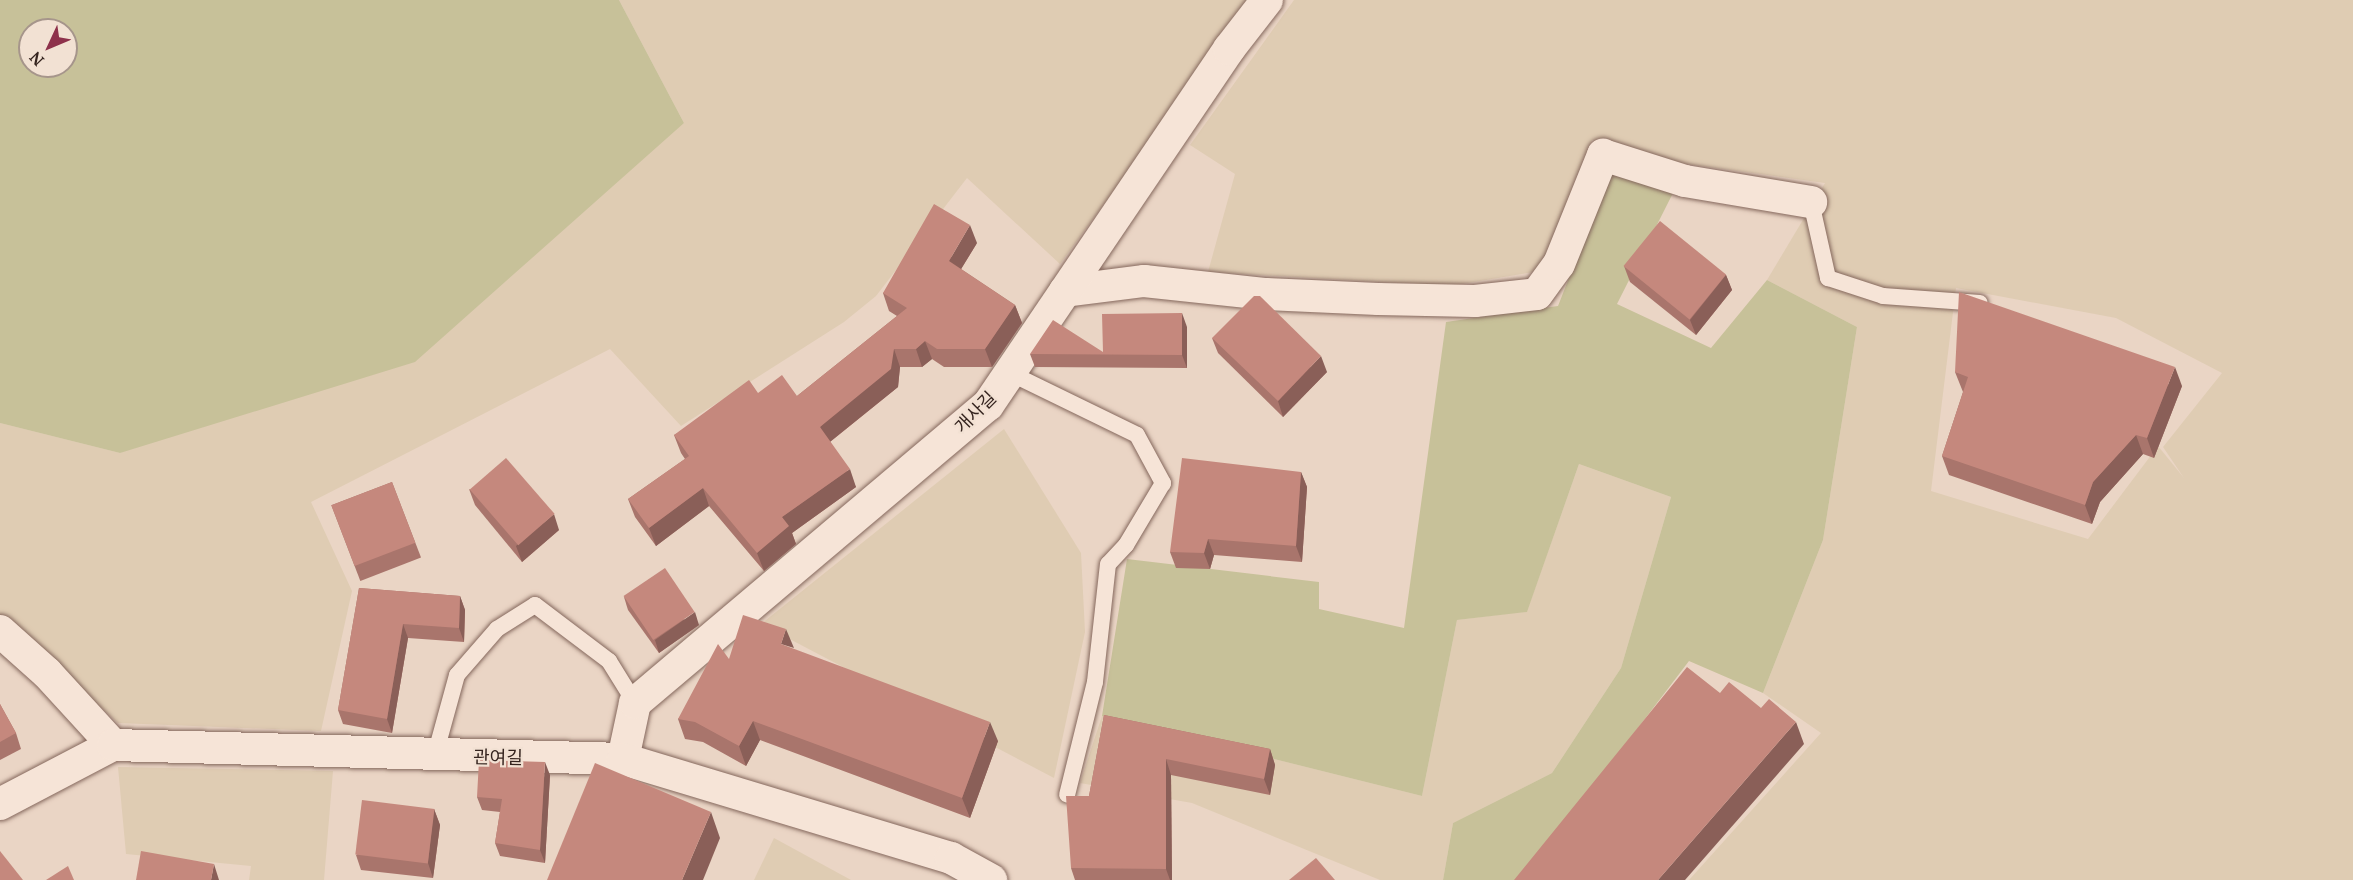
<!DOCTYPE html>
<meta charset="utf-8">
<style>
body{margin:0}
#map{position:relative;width:2353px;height:880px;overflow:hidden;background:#ead5c5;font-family:"PT Serif","Noto Sans KR",serif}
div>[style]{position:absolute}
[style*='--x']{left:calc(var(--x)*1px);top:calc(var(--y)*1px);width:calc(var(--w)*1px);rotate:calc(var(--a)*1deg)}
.farmland>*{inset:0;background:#dfccb3}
.green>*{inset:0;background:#c7c199}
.roads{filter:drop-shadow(0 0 2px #84675c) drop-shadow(0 0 2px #84675c)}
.service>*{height:16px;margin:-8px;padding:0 8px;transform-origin:8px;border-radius:8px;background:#f6e4d7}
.minor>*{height:32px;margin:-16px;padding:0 16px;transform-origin:16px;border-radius:16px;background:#f6e4d7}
.wall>*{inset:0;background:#a9756c;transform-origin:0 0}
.shaded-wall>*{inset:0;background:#8a5f58}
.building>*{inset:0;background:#c5887d;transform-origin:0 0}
span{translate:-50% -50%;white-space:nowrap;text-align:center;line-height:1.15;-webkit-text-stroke:4.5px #f2e1d3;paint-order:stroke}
.street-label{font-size:18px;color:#35241f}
.north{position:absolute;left:18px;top:18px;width:60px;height:60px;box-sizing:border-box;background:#f2e1d3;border:2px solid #a6958b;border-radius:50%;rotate:226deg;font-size:16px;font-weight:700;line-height:24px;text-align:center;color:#35241f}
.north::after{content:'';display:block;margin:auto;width:21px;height:27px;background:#8e314b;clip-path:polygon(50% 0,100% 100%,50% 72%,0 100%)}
</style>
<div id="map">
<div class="farmland">
<i style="clip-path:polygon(619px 0,1253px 0,1060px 264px,967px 178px,876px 296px,844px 322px,681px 426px,610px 349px,311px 502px,352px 591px,321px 731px,118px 723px,0 616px,0 423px,120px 453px,684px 123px)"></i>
<i style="clip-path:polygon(evenodd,1294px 0,2353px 0,2353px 880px,1689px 880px,1821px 733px,1763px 693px,1823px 540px,1857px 327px,1767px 280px,1825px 183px,1686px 164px,1592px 140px,1539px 271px,1450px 286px,1208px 272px,1235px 174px,1190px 145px,1294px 0,1956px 288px,2116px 318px,2222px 373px,2163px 447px,2184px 478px,2158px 446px,2088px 539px,1931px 491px,1956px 288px)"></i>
<i style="clip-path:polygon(1004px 429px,1081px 553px,1085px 632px,1054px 778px,761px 624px)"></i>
<i style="clip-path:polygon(1579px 464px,1671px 497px,1621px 668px,1552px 773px,1453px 823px,1443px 880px,1380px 880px,1192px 803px,1080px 783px,1102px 716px,1422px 796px,1457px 620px,1527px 611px)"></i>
<i style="clip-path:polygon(118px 767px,333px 771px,324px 880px,249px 880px,251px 866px,126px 854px)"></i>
<i style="clip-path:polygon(774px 838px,851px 880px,754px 880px)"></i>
</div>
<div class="green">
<i style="clip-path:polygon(evenodd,0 0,619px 0,684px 123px,415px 362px,120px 453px,0 423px,0 0,30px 30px,66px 30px,66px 66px,30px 66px,30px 30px)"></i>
<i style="clip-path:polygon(1610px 173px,1673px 193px,1617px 304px,1711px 348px,1767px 280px,1857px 327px,1823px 540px,1763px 693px,1689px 661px,1522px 880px,1443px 880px,1453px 823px,1552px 773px,1621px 668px,1671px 497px,1579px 464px,1527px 612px,1457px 620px,1422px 796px,1102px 716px,1127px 559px,1319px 582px,1319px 609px,1404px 628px,1446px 322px,1558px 306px)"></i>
</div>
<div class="roads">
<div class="service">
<i style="--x:1811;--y:202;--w:78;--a:77.4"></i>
<i style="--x:1828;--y:278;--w:58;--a:18.1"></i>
<i style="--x:1883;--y:296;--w:97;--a:4.1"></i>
<i style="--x:1010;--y:373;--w:141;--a:26"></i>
<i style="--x:1137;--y:435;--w:55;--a:61.6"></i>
<i style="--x:1163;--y:483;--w:72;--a:120.8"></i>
<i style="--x:1126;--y:545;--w:26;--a:133"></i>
<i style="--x:1108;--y:564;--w:119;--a:96.3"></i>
<i style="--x:1095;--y:682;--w:116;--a:103.9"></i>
<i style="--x:435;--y:755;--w:83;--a:-74.6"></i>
<i style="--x:457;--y:675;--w:61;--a:-49"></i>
<i style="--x:497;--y:629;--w:45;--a:-32.3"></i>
<i style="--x:535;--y:605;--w:93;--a:37.1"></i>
<i style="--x:609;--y:661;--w:49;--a:58.2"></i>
</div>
<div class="minor">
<i style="--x:1065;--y:291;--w:80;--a:-7.2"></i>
<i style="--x:1144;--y:281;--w:123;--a:6.1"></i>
<i style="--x:1266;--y:294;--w:112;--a:2.6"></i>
<i style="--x:1378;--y:299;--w:97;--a:1.2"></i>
<i style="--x:1475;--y:301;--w:62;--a:-6.4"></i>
<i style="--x:1537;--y:294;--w:37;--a:-54"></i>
<i style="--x:1559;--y:264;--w:118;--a:-68"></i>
<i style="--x:1603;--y:155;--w:86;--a:17.6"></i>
<i style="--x:1685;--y:181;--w:128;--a:9.5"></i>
<i style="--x:0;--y:631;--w:63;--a:41.8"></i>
<i style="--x:47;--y:673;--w:98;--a:47.5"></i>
<i style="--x:623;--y:759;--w:57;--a:-77.9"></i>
<i style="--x:635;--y:703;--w:462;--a:-40.2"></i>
<i style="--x:988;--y:405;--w:430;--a:-55.9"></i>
<i style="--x:1229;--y:49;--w:62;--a:-52.2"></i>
<i style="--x:0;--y:804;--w:127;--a:-27.6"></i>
<i style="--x:113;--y:745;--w:510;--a:1.57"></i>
<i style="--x:623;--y:759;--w:343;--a:16.8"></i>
<i style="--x:951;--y:858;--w:46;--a:28.8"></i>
</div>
</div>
<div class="wall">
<i style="clip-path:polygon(977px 243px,961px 269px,1015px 305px,1022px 323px,992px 367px,944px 367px,932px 359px,922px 367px,900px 367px,898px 387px,830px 442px,856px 487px,792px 533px,796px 544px,764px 571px,709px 506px,656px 546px,635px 517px,628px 499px,685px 459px,681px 453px,674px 435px,758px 393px,797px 396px,897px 316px,889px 311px,883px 293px)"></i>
<i style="clip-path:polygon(1624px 266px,1726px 275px,1732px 290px,1696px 335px,1630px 282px)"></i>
<i style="clip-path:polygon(1187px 327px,1187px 368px,1035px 367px,1030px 354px,1103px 352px)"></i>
<i style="clip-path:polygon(1212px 338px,1327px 372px,1283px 417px,1218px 353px)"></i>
<i style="clip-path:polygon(1955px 372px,2182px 386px,2154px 458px,2143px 454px,2100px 502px,2092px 524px,1949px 475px,1942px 456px,1963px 392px)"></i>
<i style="clip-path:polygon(1301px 472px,1307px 487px,1302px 562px,1214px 555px,1210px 569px,1176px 568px,1170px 552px)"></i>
<i style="left:392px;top:482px;width:81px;height:65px;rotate:69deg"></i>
<i style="clip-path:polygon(469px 489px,559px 530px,522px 562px,475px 505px)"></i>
<i style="clip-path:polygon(359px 588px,460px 596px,465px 610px,464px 642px,408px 638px,392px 733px,343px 724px,338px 710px)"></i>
<i style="clip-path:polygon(624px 597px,699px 625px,659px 653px,628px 610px)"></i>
<i style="clip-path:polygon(729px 659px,998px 741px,970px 818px,760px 740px,746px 766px,703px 742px,685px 739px,678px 719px)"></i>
<i style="clip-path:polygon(0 704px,16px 733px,21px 749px,0 760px)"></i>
<i style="clip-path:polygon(1104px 715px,1270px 749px,1275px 765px,1270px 795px,1171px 775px,1172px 880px,1075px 880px,1071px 868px,1089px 796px)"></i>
<i style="clip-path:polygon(550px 775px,545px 863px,500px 856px,495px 843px,500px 812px,482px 810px,477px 797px)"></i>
<i style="clip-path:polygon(434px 809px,440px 825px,433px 878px,361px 870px,356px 855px)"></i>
</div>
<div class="shaded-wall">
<i style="clip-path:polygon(970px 225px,977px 243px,955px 279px,949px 261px)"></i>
<i style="clip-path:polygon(1726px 275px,1732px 290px,1696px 335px,1690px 320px)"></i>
<i style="clip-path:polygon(1015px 305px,1022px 323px,992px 367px,985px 349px)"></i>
<i style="clip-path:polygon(1182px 313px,1187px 327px,1187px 368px,1182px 355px)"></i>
<i style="clip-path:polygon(925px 341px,932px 359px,922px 367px,916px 349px)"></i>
<i style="clip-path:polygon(894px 349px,900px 367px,898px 387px,826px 445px,820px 427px)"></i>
<i style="clip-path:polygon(1321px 356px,1327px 372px,1283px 417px,1278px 401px)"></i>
<i style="clip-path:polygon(2175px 367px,2182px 386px,2154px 458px,2147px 438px)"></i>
<i style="clip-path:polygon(2136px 435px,2143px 454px,2100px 502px,2092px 524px,2085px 505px,2093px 482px)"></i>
<i style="clip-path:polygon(850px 469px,856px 487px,792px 533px,796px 544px,764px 571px,757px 553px,782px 517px)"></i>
<i style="clip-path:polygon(1301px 472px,1307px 487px,1302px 562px,1296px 546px)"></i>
<i style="clip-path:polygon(703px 488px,709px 506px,656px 546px,649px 528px)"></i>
<i style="clip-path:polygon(554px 514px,559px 530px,522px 562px,516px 546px)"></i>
<i style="clip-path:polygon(1208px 539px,1214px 555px,1210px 569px,1204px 553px)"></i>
<i style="clip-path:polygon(460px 596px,465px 610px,464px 642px,459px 628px)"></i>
<i style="clip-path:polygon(695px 612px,699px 625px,659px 653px,655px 640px)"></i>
<i style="clip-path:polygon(403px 624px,408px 638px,392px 733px,387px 719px)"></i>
<i style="clip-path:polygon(786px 629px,794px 648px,781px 644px)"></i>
<i style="clip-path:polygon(753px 721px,760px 740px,746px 766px,739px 746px)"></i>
<i style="clip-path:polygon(990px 722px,998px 741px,970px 818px,962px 798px)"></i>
<i style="clip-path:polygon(1796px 722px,1804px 744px,1685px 880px,1658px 880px)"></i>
<i style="clip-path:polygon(1270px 749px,1275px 765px,1270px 795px,1264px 779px)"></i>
<i style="clip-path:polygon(1166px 759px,1171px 775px,1172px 880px,1170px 880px,1166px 869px)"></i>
<i style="clip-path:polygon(545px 762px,550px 775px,545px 863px,540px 850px)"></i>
<i style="clip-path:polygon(434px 809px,440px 825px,433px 878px,428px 863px)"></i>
<i style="clip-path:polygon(711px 812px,720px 838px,703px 880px,682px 880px)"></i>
<i style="clip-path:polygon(214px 864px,219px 880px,211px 880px)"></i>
</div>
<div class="building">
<i style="clip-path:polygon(934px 204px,970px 225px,949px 261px,1015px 305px,985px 349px,937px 349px,925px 341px,916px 349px,894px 349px,891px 369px,820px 427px,850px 469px,782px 517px,789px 526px,757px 553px,703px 488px,649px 528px,628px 499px,689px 456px,674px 435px,749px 380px,758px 393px,782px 375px,797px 396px,907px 308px,883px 293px)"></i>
<i style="left:1660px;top:221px;width:85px;height:58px;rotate:39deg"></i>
<i style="clip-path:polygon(1959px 292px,2175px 367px,2147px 438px,2136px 435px,2093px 482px,2085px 505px,1942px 456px,1968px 377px,1955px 372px)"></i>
<i style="clip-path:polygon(1254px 296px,1260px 296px,1321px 356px,1278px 401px,1212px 338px)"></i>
<i style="clip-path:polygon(1182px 313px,1182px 355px,1030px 354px,1053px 320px,1103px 352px,1102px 314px)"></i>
<i style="left:506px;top:458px;width:74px;height:48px;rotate:49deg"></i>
<i style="clip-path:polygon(1182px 458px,1301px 472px,1296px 546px,1208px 539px,1204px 553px,1170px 552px)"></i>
<i style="left:392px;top:482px;width:65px;height:65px;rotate:69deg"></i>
<i style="left:665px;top:568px;width:53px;height:50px;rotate:56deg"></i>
<i style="clip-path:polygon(359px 588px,460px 596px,459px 628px,403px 624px,387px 719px,338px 710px)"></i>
<i style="clip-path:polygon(743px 615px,786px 629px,781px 644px,990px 722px,962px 798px,753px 721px,739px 746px,695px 722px,678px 719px,718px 644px,729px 659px)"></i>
<i style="clip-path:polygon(1687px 667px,1720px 693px,1729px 682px,1761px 708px,1769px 699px,1796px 722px,1658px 880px,1514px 880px)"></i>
<i style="clip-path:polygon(0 704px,16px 733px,0 742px)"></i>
<i style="clip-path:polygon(1104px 715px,1270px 749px,1264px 779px,1166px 759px,1166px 869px,1071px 868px,1066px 796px,1089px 796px)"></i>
<i style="clip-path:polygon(479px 760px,545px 762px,540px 850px,495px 843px,502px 799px,477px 797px)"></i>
<i style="clip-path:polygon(595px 763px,711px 812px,682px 880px,547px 880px)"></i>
<i style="left:362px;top:800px;width:73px;height:55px;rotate:7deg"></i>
<i style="clip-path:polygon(0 851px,23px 880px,0 880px)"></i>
<i style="clip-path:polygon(141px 851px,214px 864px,211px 880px,136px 880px)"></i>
<i style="clip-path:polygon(1316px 858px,1335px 880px,1289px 880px)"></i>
<i style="clip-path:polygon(68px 866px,74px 880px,46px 880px)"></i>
</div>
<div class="street-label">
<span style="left:975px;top:412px;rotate:-45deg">개사길</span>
<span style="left:498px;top:757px;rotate:1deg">관여길</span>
</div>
<div class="north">N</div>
</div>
